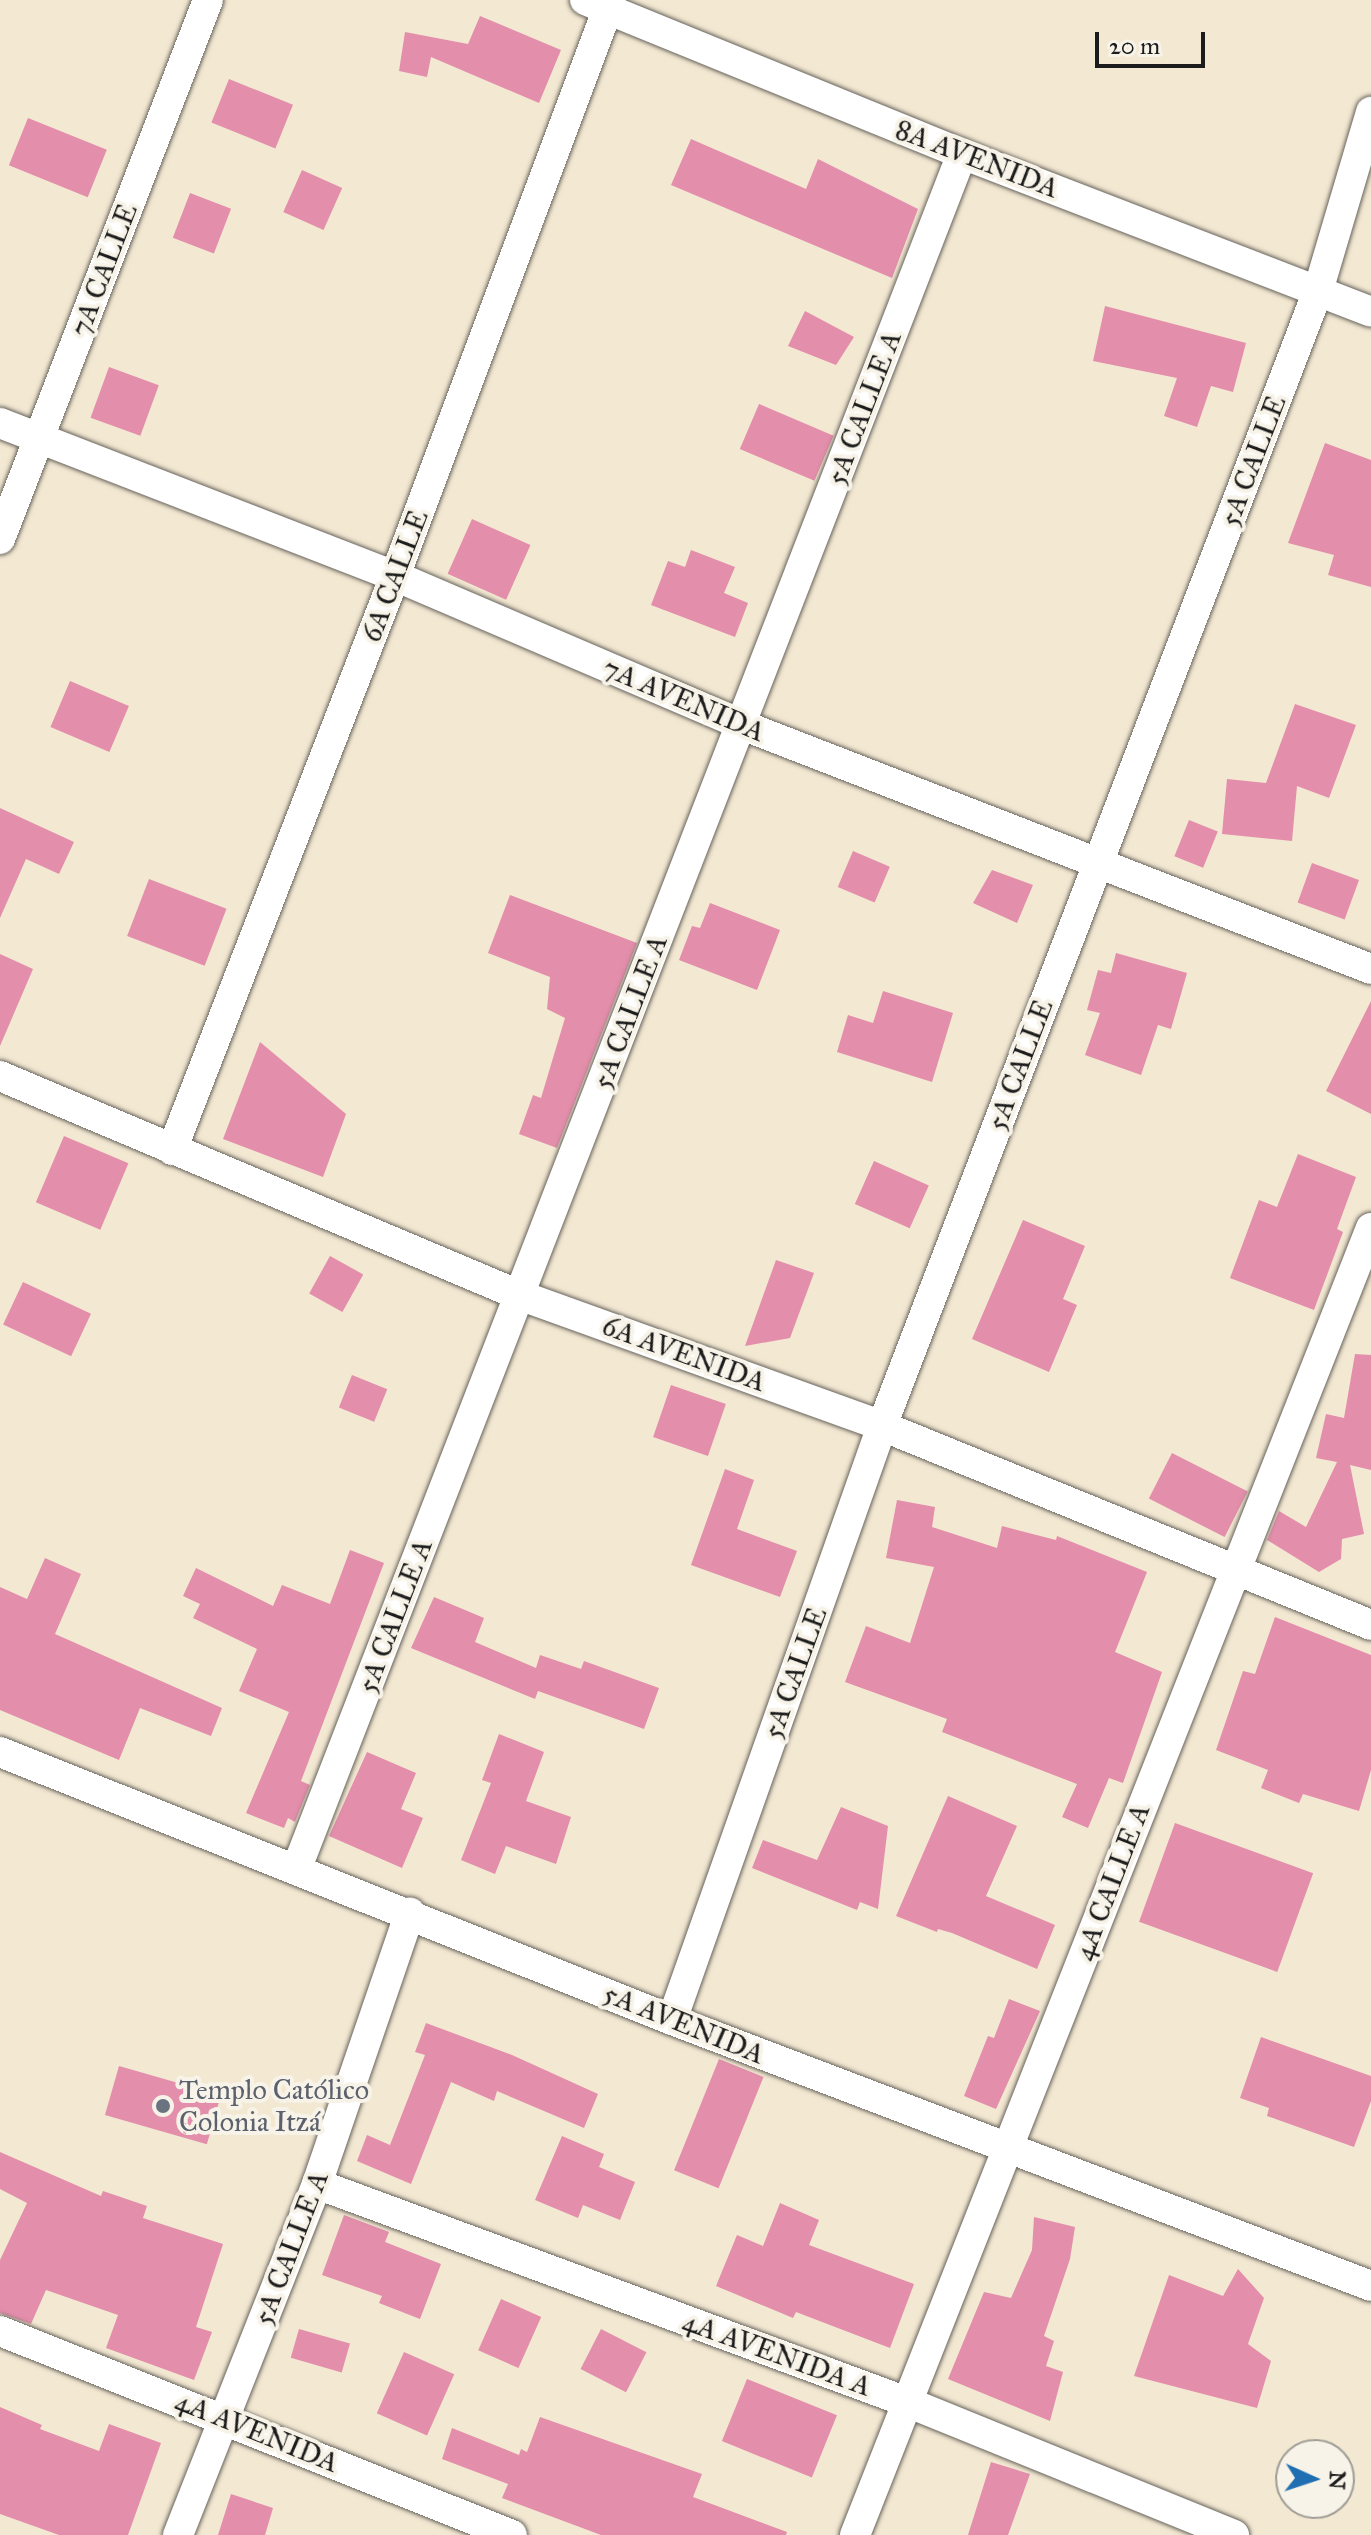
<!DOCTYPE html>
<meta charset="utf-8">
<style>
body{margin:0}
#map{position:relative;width:1371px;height:2535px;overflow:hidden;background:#f3e8d2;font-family:"IM FELL Great Primer",serif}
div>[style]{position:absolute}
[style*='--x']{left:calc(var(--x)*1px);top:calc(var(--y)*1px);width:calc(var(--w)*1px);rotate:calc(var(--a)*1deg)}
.building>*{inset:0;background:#e38eab;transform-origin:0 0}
.roads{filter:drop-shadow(0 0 2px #67635c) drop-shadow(0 0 2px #67635c)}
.street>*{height:30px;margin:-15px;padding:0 15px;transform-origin:15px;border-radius:15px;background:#fff}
.dots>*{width:22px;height:22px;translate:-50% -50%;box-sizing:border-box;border:4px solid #f7f3e8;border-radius:50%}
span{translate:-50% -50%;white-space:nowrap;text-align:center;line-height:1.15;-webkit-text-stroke:8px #f7f3e8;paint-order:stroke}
.street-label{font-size:28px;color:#1c1c1c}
.worship-label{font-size:28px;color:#5b616d}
.left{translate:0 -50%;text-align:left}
.north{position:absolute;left:1275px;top:2439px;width:80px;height:80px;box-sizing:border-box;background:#f7f3e8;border:2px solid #9f9d96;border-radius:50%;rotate:93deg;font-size:22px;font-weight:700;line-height:32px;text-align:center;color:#1c1c1c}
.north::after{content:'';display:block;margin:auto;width:28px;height:36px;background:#1f6fb2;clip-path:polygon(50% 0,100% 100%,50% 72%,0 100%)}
.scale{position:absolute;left:1095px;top:32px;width:110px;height:36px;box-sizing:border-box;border:4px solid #1c1c1c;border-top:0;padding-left:10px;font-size:24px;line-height:28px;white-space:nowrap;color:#1c1c1c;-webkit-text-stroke:6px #f7f3e8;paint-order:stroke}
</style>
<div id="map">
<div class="building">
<i style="clip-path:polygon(480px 16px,561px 50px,539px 103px,431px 57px,427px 77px,399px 71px,405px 32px,468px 44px)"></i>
<i style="left:229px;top:79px;width:69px;height:47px;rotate:22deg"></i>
<i style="left:28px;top:118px;width:85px;height:51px;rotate:22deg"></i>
<i style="clip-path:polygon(691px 139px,806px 189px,818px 159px,918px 209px,892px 278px,671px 185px)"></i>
<i style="left:302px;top:170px;width:44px;height:46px;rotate:24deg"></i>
<i style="left:190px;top:193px;width:44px;height:48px;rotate:21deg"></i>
<i style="clip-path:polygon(1105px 306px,1246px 343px,1233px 392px,1211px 386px,1197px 427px,1164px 416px,1177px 378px,1093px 361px)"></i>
<i style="clip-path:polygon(805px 311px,854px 337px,836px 365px,788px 346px)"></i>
<i style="left:109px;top:367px;width:53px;height:54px;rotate:20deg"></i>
<i style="left:759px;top:404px;width:81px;height:49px;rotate:23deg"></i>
<i style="clip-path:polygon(1325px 443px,1371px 460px,1371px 587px,1328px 575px,1334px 555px,1288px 543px)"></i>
<i style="left:472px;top:519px;width:64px;height:60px;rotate:24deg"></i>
<i style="clip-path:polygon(691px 550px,735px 567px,724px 593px,748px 603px,735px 637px,651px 605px,668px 561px,685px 567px)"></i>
<i style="left:70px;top:681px;width:64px;height:50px;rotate:23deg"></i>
<i style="clip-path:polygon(1295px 704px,1356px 725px,1329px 798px,1297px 786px,1292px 841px,1222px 834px,1227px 779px,1266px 783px)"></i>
<i style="clip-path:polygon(0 808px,74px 842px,59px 874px,26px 859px,0 918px)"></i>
<i style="left:1189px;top:820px;width:31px;height:39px;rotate:22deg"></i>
<i style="left:853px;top:851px;width:40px;height:39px;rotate:23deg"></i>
<i style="left:1312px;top:863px;width:50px;height:42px;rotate:20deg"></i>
<i style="clip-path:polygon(992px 870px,1033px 885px,1017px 923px,973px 903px)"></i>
<i style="left:149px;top:879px;width:83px;height:61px;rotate:21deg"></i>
<i style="clip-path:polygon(510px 895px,637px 943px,557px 1148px,519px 1134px,533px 1095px,541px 1098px,565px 1018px,547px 1009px,550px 977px,488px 953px)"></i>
<i style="clip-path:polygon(710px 903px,780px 930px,757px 990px,679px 960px,692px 926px,700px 928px)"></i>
<i style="clip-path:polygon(1116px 953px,1187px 973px,1171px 1029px,1158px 1025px,1141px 1075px,1085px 1055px,1100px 1013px,1087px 1010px,1098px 970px,1111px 973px)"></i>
<i style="clip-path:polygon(0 954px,33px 969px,0 1046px)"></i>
<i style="clip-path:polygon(883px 991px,953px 1013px,932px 1082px,837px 1052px,848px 1015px,873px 1023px)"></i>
<i style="clip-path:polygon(1371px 1001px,1371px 1114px,1326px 1091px)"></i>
<i style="clip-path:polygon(260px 1042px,346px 1114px,323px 1177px,223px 1139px)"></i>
<i style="left:64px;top:1136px;width:70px;height:72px;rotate:23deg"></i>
<i style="clip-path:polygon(1298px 1154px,1356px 1177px,1337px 1229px,1343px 1232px,1314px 1310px,1230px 1278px,1259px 1200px,1277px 1207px)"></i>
<i style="left:874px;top:1161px;width:60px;height:47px;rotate:24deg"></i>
<i style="clip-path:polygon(1023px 1220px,1085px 1246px,1063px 1299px,1077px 1305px,1049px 1372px,972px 1339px)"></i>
<i style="left:330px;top:1256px;width:38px;height:43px;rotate:29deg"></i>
<i style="clip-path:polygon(776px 1260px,814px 1273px,790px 1338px,745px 1346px)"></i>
<i style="left:23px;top:1282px;width:75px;height:47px;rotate:25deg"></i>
<i style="clip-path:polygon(1355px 1354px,1371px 1355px,1371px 1470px,1350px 1465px,1364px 1534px,1342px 1539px,1341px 1559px,1319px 1572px,1267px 1540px,1279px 1511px,1306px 1527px,1337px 1462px,1316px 1458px,1326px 1414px,1344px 1418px)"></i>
<i style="left:352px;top:1375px;width:38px;height:35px;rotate:22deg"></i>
<i style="left:671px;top:1385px;width:58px;height:55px;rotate:19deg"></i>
<i style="left:1172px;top:1453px;width:85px;height:51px;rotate:27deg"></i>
<i style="clip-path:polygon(725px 1469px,754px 1480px,737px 1529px,797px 1551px,780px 1597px,691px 1565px)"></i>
<i style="clip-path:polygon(897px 1500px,935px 1507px,932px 1527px,997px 1548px,1002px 1526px,1056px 1540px,1057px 1536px,1147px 1572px,1115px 1652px,1162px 1672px,1123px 1783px,1109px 1778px,1088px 1828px,1062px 1817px,1077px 1784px,942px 1732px,947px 1719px,845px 1682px,866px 1626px,910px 1643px,934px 1567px,886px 1558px)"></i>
<i style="clip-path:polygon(350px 1550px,384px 1563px,301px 1781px,310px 1785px,295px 1822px,288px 1818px,284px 1828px,246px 1813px,289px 1712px,239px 1691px,257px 1649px,193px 1618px,200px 1604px,183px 1596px,196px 1568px,273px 1606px,282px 1585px,330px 1604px)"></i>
<i style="clip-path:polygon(45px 1558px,81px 1574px,55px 1634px,222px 1708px,211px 1736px,140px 1708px,119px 1760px,0 1710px,0 1587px,27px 1599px)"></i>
<i style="clip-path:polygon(434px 1597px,484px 1618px,475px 1642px,536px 1668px,540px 1655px,581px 1669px,584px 1661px,659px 1688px,644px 1729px,538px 1691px,535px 1699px,411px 1648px)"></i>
<i style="clip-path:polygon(1275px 1617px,1371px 1655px,1371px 1770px,1359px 1811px,1303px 1794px,1299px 1803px,1261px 1788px,1268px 1770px,1216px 1750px,1243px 1671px,1255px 1674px)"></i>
<i style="clip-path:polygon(499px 1734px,544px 1752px,526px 1801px,571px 1817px,556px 1864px,506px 1846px,495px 1874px,461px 1860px,491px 1783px,482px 1780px)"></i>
<i style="clip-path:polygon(367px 1752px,416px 1773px,401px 1809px,423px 1818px,402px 1868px,329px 1836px)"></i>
<i style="clip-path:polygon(948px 1796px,1017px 1826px,986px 1896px,1055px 1925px,1037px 1969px,952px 1933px,938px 1929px,937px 1932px,896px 1916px)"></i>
<i style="clip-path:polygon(841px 1807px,888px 1826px,878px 1909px,860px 1902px,857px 1910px,752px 1868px,763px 1840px,817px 1860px)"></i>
<i style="left:1175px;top:1823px;width:147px;height:105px;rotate:20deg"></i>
<i style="clip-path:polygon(1009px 1999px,1040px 2011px,996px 2109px,964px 2096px,988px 2036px,994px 2038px)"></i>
<i style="clip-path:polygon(426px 2023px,512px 2055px,598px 2094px,584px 2128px,497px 2091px,494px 2101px,451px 2082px,411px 2184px,357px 2161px,367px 2135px,390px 2145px,425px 2055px,415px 2052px)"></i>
<i style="clip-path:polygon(1261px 2037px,1371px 2076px,1371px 2101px,1354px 2147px,1267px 2116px,1269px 2108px,1240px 2098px)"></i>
<i style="left:719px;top:2059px;width:48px;height:120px;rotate:22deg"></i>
<i style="left:119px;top:2066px;width:106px;height:51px;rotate:16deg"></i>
<i style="clip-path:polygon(562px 2136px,604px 2154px,599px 2167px,635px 2182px,620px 2220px,583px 2205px,578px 2218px,535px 2200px)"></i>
<i style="clip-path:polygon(0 2152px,101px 2196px,103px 2191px,147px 2206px,143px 2218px,223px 2244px,196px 2327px,212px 2332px,194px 2380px,106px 2348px,118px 2315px,46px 2290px,31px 2324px,0 2313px,0 2260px,27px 2203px,0 2189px)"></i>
<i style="clip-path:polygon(780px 2203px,819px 2220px,809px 2245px,914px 2284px,890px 2348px,796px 2312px,793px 2318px,716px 2286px,737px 2235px,763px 2246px)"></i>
<i style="clip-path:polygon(344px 2215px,389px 2232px,385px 2242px,441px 2264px,420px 2319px,379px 2303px,382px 2296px,322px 2275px)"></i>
<i style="clip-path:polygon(1034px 2217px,1075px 2227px,1070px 2259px,1044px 2336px,1054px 2341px,1046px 2366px,1063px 2372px,1050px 2421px,948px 2379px,984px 2292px,1011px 2298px,1032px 2250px)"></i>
<i style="clip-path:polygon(1238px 2269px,1264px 2298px,1248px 2344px,1271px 2361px,1257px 2408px,1134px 2376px,1169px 2275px,1223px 2296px)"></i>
<i style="left:501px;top:2299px;width:44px;height:56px;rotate:24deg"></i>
<i style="left:299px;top:2329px;width:53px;height:30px;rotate:16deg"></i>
<i style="left:601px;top:2329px;width:51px;height:45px;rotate:27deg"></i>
<i style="left:404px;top:2352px;width:55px;height:67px;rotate:24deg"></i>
<i style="left:747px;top:2379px;width:97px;height:67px;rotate:22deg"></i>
<i style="clip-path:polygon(0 2407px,42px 2425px,40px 2429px,99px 2451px,109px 2424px,161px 2443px,128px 2535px,59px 2535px,0 2514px)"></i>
<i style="clip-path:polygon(540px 2417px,702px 2474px,693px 2497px,787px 2532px,786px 2535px,601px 2535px,502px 2498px,508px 2484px,442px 2459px,452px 2428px,519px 2455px,521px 2449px,527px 2452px)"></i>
<i style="clip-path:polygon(991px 2462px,1030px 2474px,1008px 2535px,968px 2535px)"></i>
<i style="clip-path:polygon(231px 2494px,273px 2508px,265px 2535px,218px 2535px)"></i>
</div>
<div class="roads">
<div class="street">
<i style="--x:585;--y:0;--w:407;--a:22.2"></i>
<i style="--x:962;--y:154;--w:438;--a:21.1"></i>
<i style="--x:0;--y:423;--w:424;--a:21.2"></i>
<i style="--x:395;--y:576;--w:378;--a:23.2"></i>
<i style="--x:742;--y:725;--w:675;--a:21.2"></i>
<i style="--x:0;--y:539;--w:578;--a:-68.9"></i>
<i style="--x:0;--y:1076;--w:563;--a:22.88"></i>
<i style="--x:519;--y:1295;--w:386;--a:19.8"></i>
<i style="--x:882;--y:1426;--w:528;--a:22.14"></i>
<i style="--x:172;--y:1150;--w:616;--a:-68.77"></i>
<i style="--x:395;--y:576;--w:615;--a:-69.44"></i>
<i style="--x:0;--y:1752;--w:723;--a:21.74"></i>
<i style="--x:672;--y:2020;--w:748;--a:20.83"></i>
<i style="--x:296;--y:1870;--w:1841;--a:-68.79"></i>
<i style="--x:672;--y:2020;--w:630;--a:-70.53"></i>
<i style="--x:882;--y:1426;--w:1216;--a:-68.99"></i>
<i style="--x:1318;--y:291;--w:187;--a:-73.5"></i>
<i style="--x:317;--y:2184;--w:629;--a:20.28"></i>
<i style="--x:907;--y:2402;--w:353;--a:22.1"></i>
<i style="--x:0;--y:2331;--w:551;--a:21.72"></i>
<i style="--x:178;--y:2535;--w:378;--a:-68.4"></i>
<i style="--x:317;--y:2184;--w:287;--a:-71.1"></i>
<i style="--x:855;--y:2535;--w:1405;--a:-68.46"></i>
</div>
</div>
<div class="dots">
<i style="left:163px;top:2106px;background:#6b7280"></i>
</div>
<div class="street-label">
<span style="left:977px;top:159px;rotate:21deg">8A AVENIDA</span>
<span style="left:104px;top:270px;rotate:-69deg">7A CALLE</span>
<span style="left:864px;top:408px;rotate:-69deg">5A CALLE A</span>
<span style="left:1253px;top:461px;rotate:-69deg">5A CALLE</span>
<span style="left:395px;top:576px;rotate:-69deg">6A CALLE</span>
<span style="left:684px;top:700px;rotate:23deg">7A AVENIDA</span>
<span style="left:630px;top:1012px;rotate:-69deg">5A CALLE A</span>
<span style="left:1020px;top:1065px;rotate:-69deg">5A CALLE</span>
<span style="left:684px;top:1354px;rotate:20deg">6A AVENIDA</span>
<span style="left:395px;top:1616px;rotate:-69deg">5A CALLE A</span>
<span style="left:795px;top:1673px;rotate:-70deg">5A CALLE</span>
<span style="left:1112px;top:1882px;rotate:-69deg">4A CALLE A</span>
<span style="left:684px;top:2024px;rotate:22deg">5A AVENIDA</span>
<span style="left:291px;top:2248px;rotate:-69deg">5A CALLE A</span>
<span style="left:777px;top:2354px;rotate:20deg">4A AVENIDA A</span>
<span style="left:257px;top:2432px;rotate:22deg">4A AVENIDA</span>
</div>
<div class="worship-label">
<span class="left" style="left:179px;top:2106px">Templo Católico<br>Colonia Itzá</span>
</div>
<div class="north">N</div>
<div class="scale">20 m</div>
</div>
